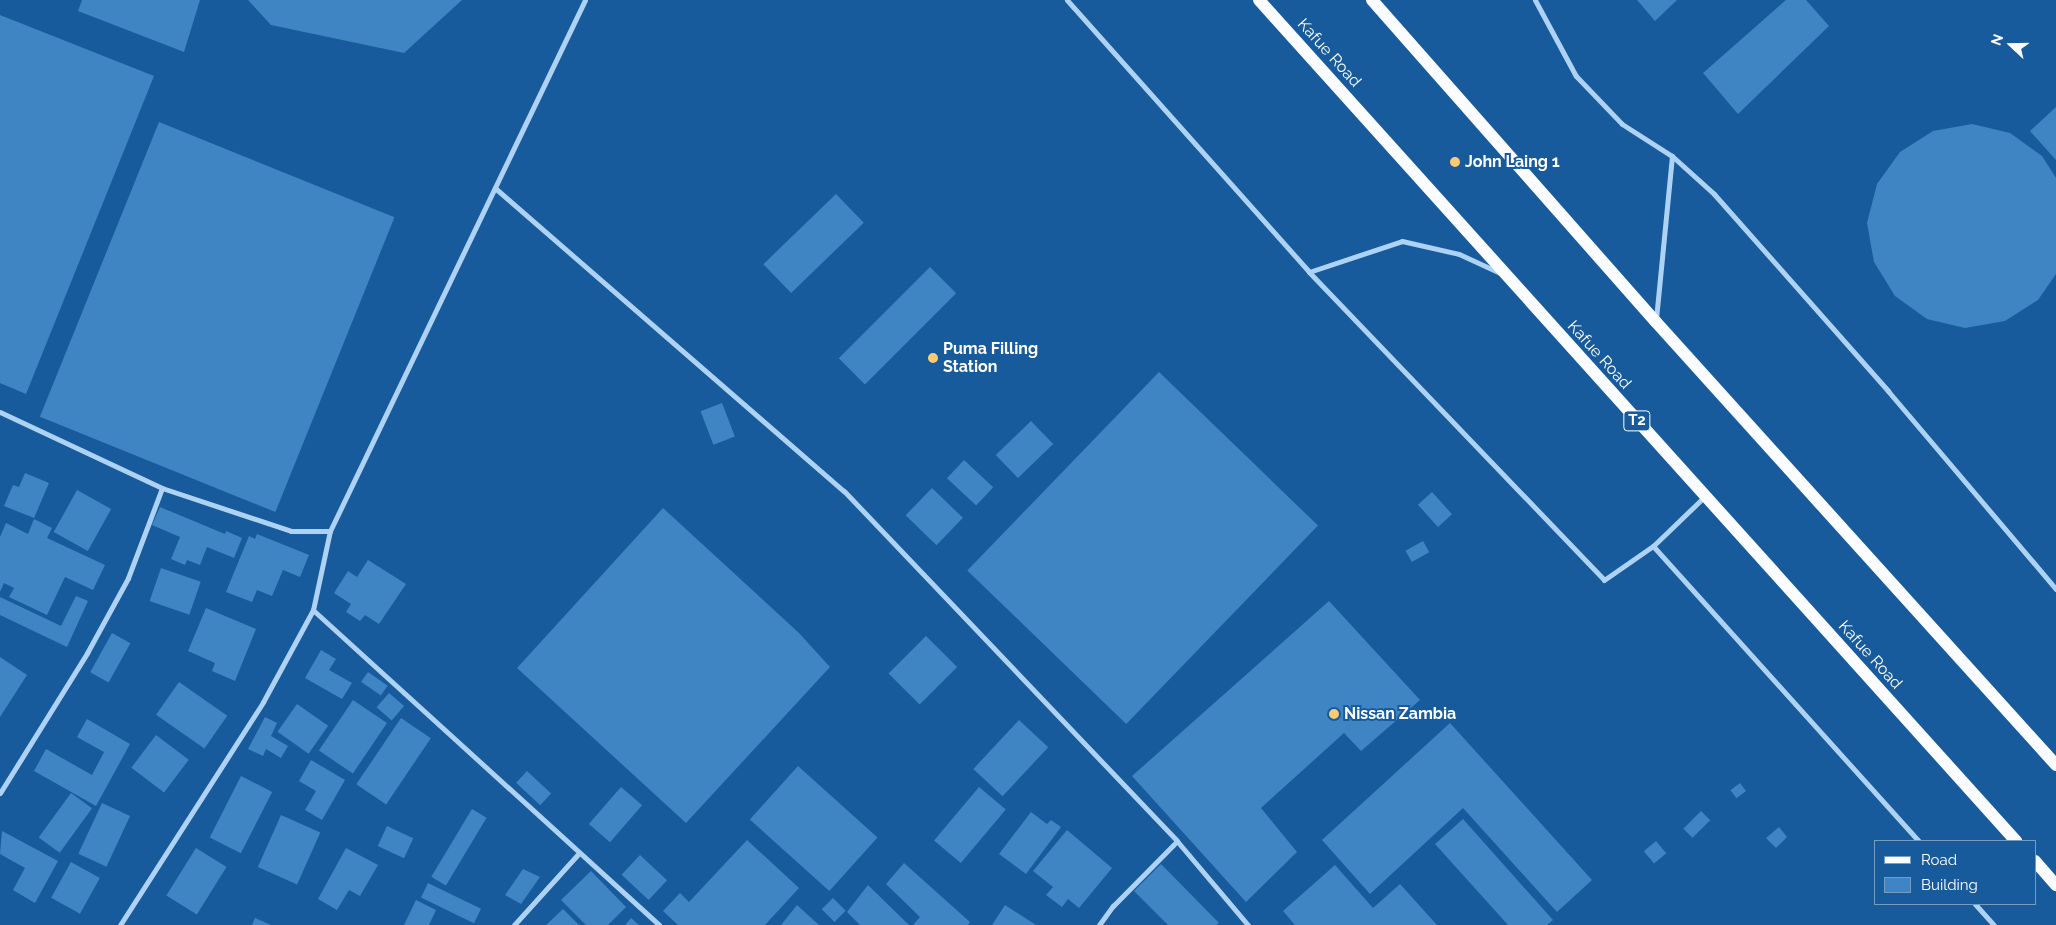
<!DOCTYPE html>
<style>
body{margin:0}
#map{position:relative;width:2056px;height:925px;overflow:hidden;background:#175b9d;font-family:Raleway,sans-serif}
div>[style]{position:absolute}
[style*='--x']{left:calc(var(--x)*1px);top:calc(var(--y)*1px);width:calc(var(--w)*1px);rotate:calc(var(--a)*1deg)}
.building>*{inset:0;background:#3f84c3;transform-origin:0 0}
.street>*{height:5px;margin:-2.5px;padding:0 2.5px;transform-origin:2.5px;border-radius:2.5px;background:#aed2f3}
.primary>*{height:12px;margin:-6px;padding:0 6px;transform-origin:6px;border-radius:6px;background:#fafcff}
.dots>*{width:14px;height:14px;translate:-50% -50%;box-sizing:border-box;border:2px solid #175b9d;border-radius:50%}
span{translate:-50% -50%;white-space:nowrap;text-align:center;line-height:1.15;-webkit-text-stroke:4px #175b9d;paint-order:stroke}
.shield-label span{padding:1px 4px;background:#175b9d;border:1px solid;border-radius:4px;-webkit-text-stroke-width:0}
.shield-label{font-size:15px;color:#fff;font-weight:700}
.street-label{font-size:16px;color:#fff}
.poi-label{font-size:16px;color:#fff;font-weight:700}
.left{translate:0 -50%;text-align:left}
.legend{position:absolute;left:1874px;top:840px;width:162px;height:65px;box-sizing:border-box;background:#175b9d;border:1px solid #749dc4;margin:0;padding:6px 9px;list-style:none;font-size:15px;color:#fff}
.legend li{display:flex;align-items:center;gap:10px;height:25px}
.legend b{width:25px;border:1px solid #749dc4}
.north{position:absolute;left:1986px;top:20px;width:50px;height:50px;-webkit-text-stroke:4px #175b9d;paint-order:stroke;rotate:291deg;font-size:14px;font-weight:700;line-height:20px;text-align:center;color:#fff}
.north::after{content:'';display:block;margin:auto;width:18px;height:22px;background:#fff;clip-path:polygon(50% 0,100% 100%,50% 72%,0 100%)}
</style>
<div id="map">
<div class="building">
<i style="clip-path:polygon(82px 0,200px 0,184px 52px,78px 11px)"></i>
<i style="clip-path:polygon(248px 0,462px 0,404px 53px,271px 25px)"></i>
<i style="clip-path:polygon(1637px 0,1677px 0,1655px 21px)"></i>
<i style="clip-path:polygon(1786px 0,1806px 0,1829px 26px,1738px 114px,1703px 73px)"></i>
<i style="clip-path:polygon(0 15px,154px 76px,26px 394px,0 383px)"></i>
<i style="clip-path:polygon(2056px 107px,2056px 160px,2030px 131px)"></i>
<i style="left:159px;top:122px;width:254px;height:318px;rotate:22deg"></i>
<i style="clip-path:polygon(1972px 124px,2010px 133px,2042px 156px,2056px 178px,2056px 274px,2038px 300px,2005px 321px,1965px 328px,1927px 319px,1895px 296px,1874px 262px,1867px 223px,1877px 184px,1900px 152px,1933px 131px)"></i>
<i style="left:836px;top:194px;width:40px;height:101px;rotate:46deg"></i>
<i style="left:930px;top:267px;width:37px;height:129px;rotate:45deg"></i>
<i style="left:1159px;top:372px;width:221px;height:276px;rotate:44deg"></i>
<i style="left:722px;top:403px;width:36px;height:23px;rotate:69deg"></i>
<i style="left:1031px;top:421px;width:32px;height:49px;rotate:46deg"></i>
<i style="left:964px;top:460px;width:40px;height:25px;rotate:43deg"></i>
<i style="clip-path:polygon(25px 473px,49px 483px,34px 518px,4px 506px,13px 485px,19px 487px)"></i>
<i style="left:932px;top:488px;width:43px;height:38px;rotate:44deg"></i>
<i style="left:77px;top:490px;width:39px;height:48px;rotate:29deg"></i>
<i style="left:1432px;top:492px;width:30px;height:19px;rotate:48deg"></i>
<i style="clip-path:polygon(160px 507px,225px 534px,226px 531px,242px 538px,234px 558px,207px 547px,200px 565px,187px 560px,185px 565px,171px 559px,180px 537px,152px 525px)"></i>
<i style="clip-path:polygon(663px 508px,799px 633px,830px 667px,686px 823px,517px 668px)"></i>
<i style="clip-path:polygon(34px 519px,52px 528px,47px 538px,105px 565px,93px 590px,65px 577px,47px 615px,9px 597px,14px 588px,4px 583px,0 592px,0 537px,6px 523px,28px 534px)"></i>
<i style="clip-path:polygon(257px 534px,309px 555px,300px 577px,283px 570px,272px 596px,257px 590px,252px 602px,226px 592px,249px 536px,255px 539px)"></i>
<i style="left:1423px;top:541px;width:13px;height:20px;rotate:61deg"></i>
<i style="clip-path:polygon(368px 560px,406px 584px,379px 624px,365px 615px,360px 621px,346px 612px,351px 604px,334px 593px,348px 571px,357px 577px)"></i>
<i style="left:161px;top:568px;width:42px;height:35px;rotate:19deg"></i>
<i style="clip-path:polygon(76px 596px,88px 601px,67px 647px,0 615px,0 597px,61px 626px)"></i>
<i style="clip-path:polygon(1329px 601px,1420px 700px,1361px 751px,1344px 733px,1261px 808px,1297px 852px,1246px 902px,1132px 776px)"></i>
<i style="clip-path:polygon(206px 608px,256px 629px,235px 681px,212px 671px,215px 663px,188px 651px)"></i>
<i style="left:112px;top:633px;width:21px;height:45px;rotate:29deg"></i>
<i style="left:926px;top:636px;width:44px;height:53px;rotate:45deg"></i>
<i style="clip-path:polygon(321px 650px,336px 659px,329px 670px,352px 683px,342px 699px,305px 678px)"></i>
<i style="clip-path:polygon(0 657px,27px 675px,0 717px)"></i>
<i style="left:368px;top:672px;width:24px;height:12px;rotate:35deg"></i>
<i style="left:179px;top:682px;width:59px;height:40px;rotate:35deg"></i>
<i style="left:389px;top:693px;width:20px;height:19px;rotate:41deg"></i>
<i style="left:353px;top:700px;width:41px;height:61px;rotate:34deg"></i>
<i style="left:297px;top:704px;width:38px;height:34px;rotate:35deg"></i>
<i style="clip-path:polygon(265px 717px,277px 723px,271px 736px,288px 746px,281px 758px,266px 749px,263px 756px,248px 749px)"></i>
<i style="left:401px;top:718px;width:36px;height:80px;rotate:34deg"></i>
<i style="clip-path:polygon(87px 719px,130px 744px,96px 806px,34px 771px,46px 749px,92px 775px,104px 752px,77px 737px)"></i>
<i style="left:1019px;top:720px;width:40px;height:67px;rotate:43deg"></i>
<i style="clip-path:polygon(1450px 723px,1592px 880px,1557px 912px,1463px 808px,1370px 894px,1322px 840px)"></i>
<i style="left:156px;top:735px;width:41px;height:41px;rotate:37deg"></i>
<i style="clip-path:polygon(311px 760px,345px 780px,322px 820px,305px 810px,316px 791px,299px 781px)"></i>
<i style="left:798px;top:766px;width:107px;height:72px;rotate:42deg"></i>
<i style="left:527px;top:771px;width:33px;height:16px;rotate:43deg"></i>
<i style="left:241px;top:776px;width:35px;height:69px;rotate:27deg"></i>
<i style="left:1740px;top:783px;width:10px;height:12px;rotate:53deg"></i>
<i style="left:621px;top:787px;width:28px;height:49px;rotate:41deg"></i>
<i style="left:979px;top:787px;width:35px;height:70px;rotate:40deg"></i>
<i style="left:71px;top:793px;width:26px;height:55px;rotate:36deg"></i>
<i style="left:102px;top:803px;width:31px;height:56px;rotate:25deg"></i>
<i style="left:472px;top:809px;width:17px;height:79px;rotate:31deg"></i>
<i style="left:1701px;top:811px;width:13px;height:25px;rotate:45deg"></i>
<i style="clip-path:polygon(1031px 812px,1047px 824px,1051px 820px,1061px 827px,1026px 874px,999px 854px)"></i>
<i style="left:281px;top:815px;width:43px;height:57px;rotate:24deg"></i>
<i style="clip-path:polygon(1463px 819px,1553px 920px,1547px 925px,1508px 925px,1435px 844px)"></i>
<i style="left:387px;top:826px;width:29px;height:22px;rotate:25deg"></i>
<i style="clip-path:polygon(1779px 827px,1787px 837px,1776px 848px,1766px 838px)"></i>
<i style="clip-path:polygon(1067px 830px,1112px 868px,1079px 908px,1068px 899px,1062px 907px,1046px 895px,1053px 887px,1033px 871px)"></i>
<i style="clip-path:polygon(2px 831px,58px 861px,35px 903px,13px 890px,25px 868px,0 854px)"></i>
<i style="clip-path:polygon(747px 840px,799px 888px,765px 925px,678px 925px,663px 911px,680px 893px,689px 902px)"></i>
<i style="left:1656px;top:841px;width:16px;height:16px;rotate:50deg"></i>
<i style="left:196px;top:848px;width:36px;height:56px;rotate:32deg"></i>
<i style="clip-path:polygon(346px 848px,378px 865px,360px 896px,349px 890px,337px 910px,318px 899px)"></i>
<i style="left:640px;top:855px;width:37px;height:27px;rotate:43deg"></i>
<i style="left:71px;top:862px;width:33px;height:41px;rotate:29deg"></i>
<i style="clip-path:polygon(904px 863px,970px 922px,968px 925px,913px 925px,920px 917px,886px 884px)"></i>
<i style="clip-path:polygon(1161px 864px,1219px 923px,1216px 925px,1168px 925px,1134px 891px)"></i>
<i style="clip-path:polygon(1335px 865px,1373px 908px,1400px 884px,1437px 925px,1295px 925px,1283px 911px)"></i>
<i style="clip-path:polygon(523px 869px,540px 877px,521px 904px,505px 895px)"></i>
<i style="clip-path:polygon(591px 871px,626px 907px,608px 925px,586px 925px,561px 900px)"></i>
<i style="left:428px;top:883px;width:59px;height:16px;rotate:26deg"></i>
<i style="clip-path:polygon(868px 885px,909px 925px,860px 925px,847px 912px)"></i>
<i style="left:833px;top:898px;width:18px;height:16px;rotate:45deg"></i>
<i style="clip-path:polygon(416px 900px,436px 910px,429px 925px,404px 925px)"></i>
<i style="clip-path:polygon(797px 905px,819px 925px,781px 925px)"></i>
<i style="clip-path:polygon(1005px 905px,1036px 925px,992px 925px)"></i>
<i style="clip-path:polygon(563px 909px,579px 925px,546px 925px)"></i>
<i style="clip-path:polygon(255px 918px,271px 925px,252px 925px)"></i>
<i style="clip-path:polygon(631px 918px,639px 925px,625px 925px)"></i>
</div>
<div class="street">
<i style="--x:1067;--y:0;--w:364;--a:48.3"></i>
<i style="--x:1309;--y:272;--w:98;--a:-18.4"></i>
<i style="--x:1402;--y:241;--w:58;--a:12.8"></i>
<i style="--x:1459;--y:254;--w:43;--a:24.8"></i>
<i style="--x:1535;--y:0;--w:86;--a:61.7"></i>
<i style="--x:1576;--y:76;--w:66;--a:46.2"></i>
<i style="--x:1622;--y:124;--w:59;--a:32.6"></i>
<i style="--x:1672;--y:156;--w:57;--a:42.1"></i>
<i style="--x:1714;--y:194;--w:263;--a:48.5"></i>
<i style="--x:1888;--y:391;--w:260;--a:49.7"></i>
<i style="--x:495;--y:188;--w:462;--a:41"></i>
<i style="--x:844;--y:491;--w:483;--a:46.4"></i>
<i style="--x:1177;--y:841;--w:110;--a:49.8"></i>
<i style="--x:1309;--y:272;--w:426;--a:46.2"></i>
<i style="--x:1604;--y:580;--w:60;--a:-34.8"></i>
<i style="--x:1656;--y:319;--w:164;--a:-84.4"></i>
<i style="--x:0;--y:412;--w:179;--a:25.1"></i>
<i style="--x:162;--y:488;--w:136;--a:18.4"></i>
<i style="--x:291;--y:531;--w:39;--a:0"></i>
<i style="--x:1704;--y:497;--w:71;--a:136.1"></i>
<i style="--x:1653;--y:546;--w:397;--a:48"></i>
<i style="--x:313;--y:610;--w:468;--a:42.3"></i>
<i style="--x:0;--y:793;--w:165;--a:-58.1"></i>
<i style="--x:87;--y:653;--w:85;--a:-61.3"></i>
<i style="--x:128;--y:578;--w:96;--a:-69.3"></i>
<i style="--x:1975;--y:904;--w:28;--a:48"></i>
<i style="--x:120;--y:925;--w:265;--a:-57.3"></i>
<i style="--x:263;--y:702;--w:105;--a:-61.5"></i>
<i style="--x:313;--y:610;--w:81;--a:-77.9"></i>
<i style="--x:330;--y:531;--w:589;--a:-64.35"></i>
<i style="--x:514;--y:925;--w:97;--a:-47.9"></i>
<i style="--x:1099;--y:925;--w:24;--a:-54"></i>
<i style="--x:1113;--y:906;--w:91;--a:-45.4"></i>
</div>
<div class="primary">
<i style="--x:1259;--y:0;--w:1132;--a:48.01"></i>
<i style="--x:1372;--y:0;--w:429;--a:48.6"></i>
<i style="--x:1656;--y:322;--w:597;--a:47.92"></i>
<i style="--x:2035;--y:861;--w:32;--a:49"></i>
</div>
<div class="dots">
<i style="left:1455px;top:162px;background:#ffcb70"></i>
<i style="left:933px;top:358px;background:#ffcb70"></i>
<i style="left:1334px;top:714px;background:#ffcb70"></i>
</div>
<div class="shield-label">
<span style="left:1637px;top:421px">T2</span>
</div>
<div class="street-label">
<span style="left:1329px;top:53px;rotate:48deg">Kafue Road</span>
<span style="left:1599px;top:355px;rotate:48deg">Kafue Road</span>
<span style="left:1870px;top:655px;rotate:48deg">Kafue Road</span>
</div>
<div class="poi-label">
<span class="left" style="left:1465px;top:162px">John Laing 1</span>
<span class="left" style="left:943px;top:358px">Puma Filling<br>Station</span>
<span class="left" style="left:1344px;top:714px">Nissan Zambia</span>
</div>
<ul class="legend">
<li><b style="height:6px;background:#fafcff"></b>Road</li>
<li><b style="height:14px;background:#3f84c3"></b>Building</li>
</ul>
<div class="north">N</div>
</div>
